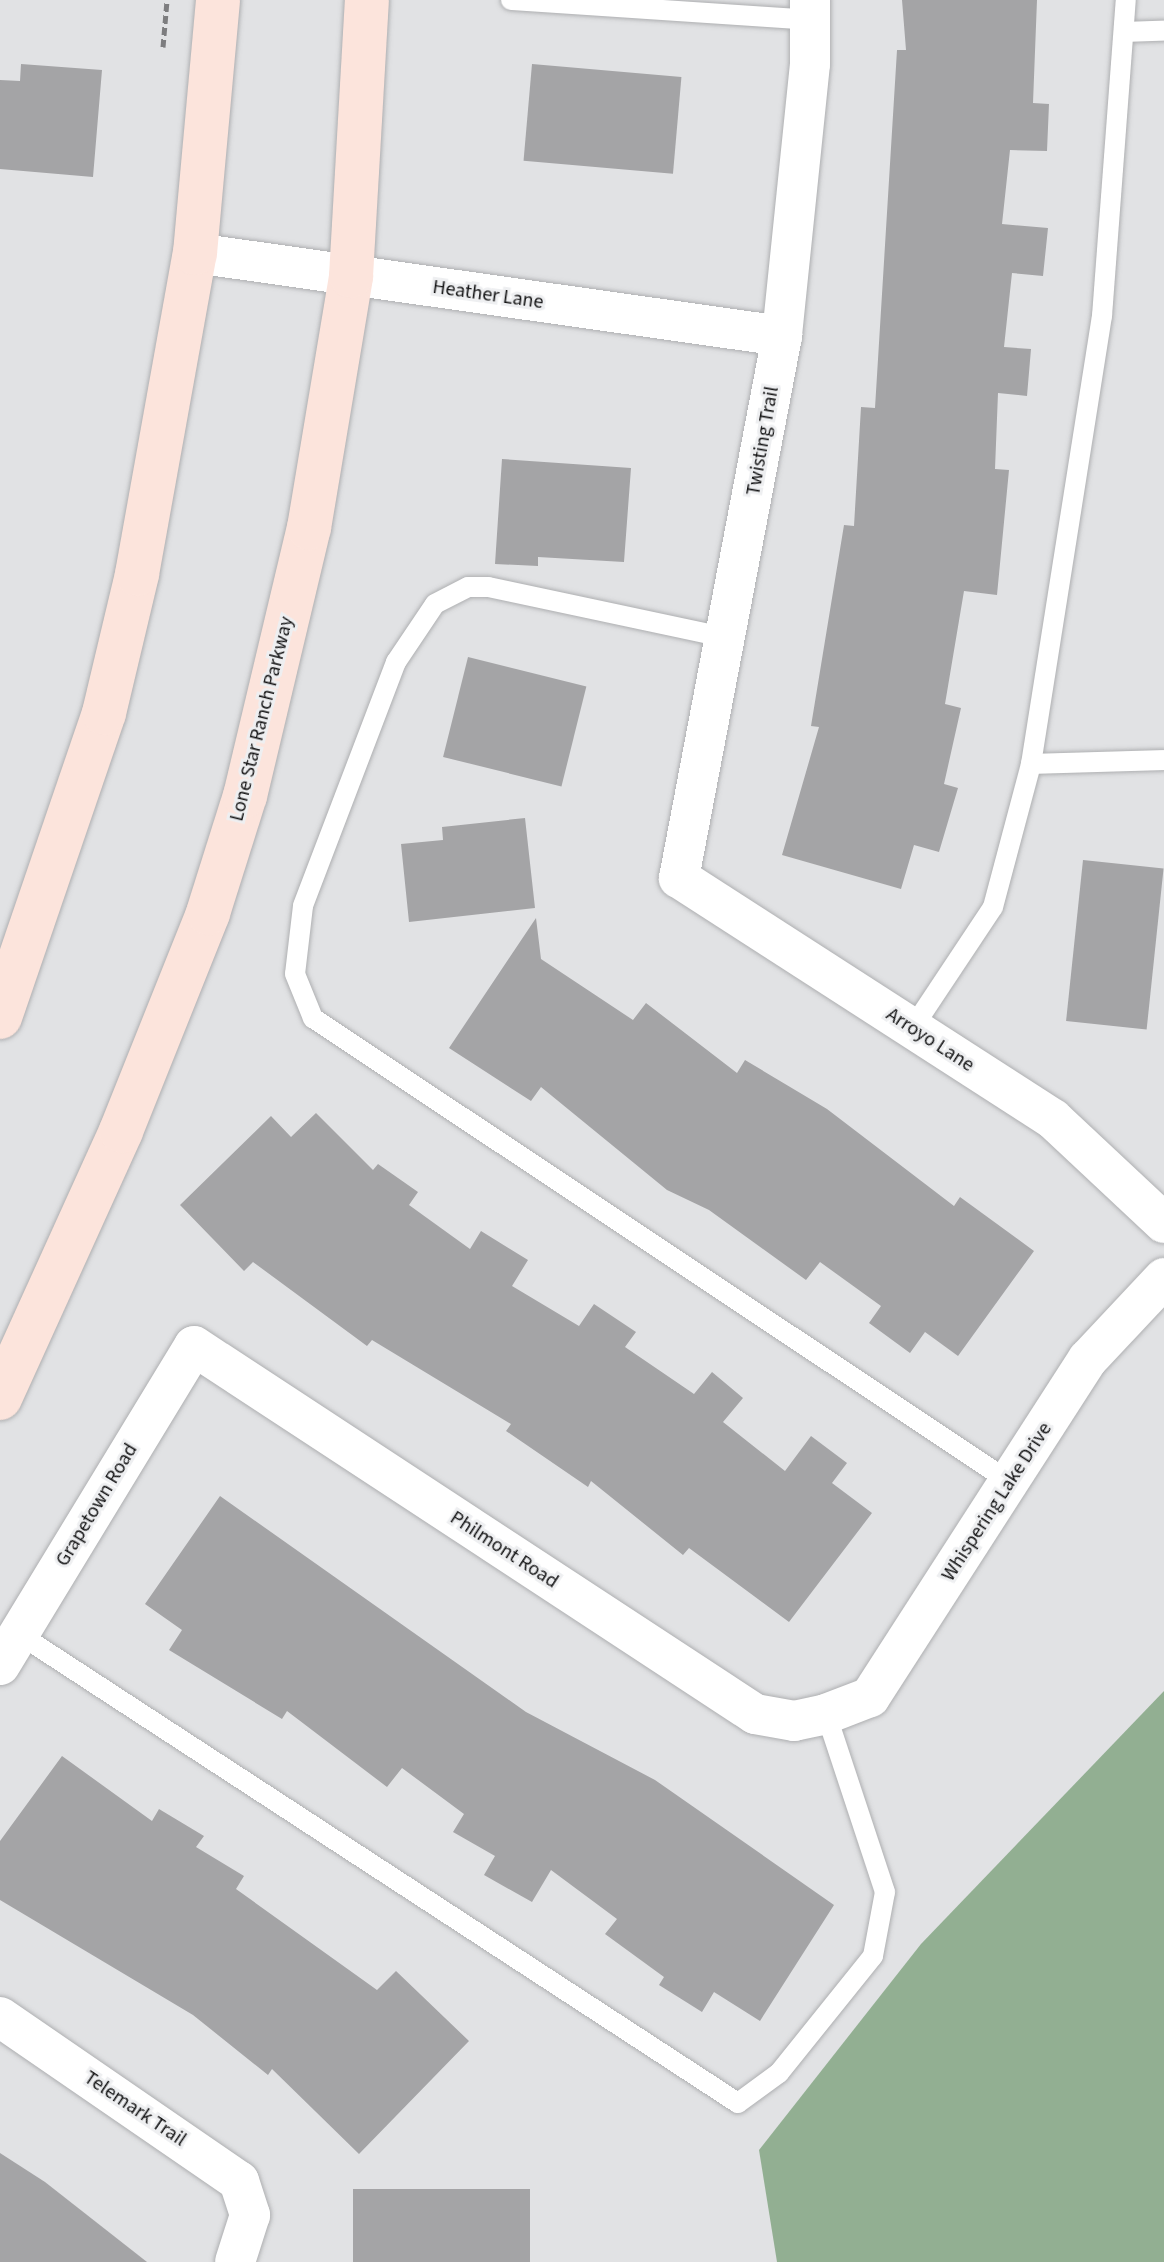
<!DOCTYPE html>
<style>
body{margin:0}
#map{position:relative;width:1164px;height:2262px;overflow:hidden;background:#e1e2e4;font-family:"Source Sans 3",sans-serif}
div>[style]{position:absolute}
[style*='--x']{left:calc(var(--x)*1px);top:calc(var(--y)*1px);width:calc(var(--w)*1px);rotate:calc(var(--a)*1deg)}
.forest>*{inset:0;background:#92af92}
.building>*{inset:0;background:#a4a4a6;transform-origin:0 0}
.path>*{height:5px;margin-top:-2.5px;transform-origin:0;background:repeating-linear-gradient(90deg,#7d7d7f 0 8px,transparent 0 12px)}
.roads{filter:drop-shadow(0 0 2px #aeafb1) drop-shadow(0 0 2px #aeafb1)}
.lane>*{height:20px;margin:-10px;padding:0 10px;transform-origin:10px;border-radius:10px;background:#fff}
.street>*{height:40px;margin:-20px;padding:0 20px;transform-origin:20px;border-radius:20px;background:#fff}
.secondary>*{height:44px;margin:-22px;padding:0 22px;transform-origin:22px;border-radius:22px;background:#fce4dc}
span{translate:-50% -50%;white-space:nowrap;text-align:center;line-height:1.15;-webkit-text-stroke:6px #eeeff1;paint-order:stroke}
.street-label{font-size:20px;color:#131314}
</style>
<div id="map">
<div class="forest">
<i style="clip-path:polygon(1164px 1691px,1164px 2262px,777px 2262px,759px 2150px,921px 1944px)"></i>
</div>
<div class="building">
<i style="clip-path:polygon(902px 0,1037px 0,1033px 103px,1049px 104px,1047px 151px,1010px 150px,1002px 224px,1048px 228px,1043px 276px,1012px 273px,1004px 347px,1031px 349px,1027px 396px,998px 393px,995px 469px,1009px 470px,997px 595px,964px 591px,945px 704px,961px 708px,944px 784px,958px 788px,939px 852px,914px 845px,901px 889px,782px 855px,819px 727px,811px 726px,844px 525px,854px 526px,861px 407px,875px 408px,897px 50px,906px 50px)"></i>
<i style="clip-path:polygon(21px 64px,102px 70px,93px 177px,0 169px,0 80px,20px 81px)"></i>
<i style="left:532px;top:64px;width:150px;height:97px;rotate:5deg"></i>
<i style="clip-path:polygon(502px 459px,631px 468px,624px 562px,538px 557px,538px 566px,495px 564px)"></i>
<i style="left:468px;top:657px;width:122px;height:103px;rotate:14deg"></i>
<i style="clip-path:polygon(525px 818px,535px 908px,409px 922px,401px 844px,443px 840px,442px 827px)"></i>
<i style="left:1083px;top:860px;width:81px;height:162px;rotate:6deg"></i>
<i style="clip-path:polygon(536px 918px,541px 959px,633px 1020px,646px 1003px,737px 1073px,745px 1060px,827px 1109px,954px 1206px,960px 1197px,1034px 1251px,958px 1356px,925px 1332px,910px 1353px,869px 1323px,881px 1306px,820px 1262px,806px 1280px,709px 1210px,667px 1190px,541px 1087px,531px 1101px,449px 1048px)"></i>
<i style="clip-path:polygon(316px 1113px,373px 1170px,378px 1164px,418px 1192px,409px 1205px,470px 1249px,481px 1231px,528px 1260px,512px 1286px,579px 1326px,594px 1304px,636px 1332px,625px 1347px,694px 1394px,712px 1372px,743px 1398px,723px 1422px,785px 1471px,811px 1436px,847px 1463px,832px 1483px,872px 1513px,789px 1622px,689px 1548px,683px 1555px,591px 1481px,588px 1487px,506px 1431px,511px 1424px,372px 1340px,367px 1346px,253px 1262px,244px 1271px,180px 1205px,271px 1116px,291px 1137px)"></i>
<i style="clip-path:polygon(220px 1496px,526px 1712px,655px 1780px,834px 1905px,760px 2021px,714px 1992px,702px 2012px,659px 1985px,664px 1977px,605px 1934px,617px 1919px,551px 1870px,532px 1902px,484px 1875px,495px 1856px,453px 1832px,464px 1814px,402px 1768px,387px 1787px,287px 1711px,282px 1719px,169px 1650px,182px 1630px,145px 1604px)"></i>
<i style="clip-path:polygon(62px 1756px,152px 1821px,159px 1809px,204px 1836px,196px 1847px,244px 1876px,236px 1889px,377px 1990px,396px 1971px,469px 2041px,359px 2154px,272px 2069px,268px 2075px,193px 2015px,0 1900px,0 1841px)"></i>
<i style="clip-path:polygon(0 2153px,45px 2182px,147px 2262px,0 2262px)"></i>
<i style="left:530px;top:2189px;width:73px;height:177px;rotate:90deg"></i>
</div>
<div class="path">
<i style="--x:163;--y:47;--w:47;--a:-85.1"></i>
</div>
<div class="roads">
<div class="lane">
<i style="--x:511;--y:0;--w:300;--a:3.8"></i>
<i style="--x:1126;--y:32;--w:38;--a:-2"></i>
<i style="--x:728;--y:638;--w:245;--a:-168"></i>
<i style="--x:488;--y:587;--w:20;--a:180"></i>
<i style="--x:468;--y:587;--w:37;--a:153"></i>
<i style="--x:435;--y:604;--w:70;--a:123.9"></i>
<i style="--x:396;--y:662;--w:261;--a:110.9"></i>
<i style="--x:303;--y:906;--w:68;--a:96.7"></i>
<i style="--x:295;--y:974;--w:48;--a:67.8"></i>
<i style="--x:313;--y:1018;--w:837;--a:33.65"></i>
<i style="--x:1031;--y:764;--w:133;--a:-1.7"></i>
<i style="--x:912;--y:1029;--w:146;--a:-56.4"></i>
<i style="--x:993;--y:907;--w:148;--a:-75.1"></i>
<i style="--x:1031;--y:764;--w:454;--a:-81"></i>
<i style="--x:1102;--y:316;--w:317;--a:-85.7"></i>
<i style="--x:19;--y:1634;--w:858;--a:33.12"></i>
<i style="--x:738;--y:2103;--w:51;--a:-36.2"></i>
<i style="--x:779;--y:2073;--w:150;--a:-51.2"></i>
<i style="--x:873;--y:1956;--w:65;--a:-79.4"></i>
<i style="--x:885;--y:1892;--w:188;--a:-108.3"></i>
</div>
<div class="street">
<i style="--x:810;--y:0;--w:64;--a:90"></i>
<i style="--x:810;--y:64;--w:273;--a:95.9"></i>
<i style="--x:782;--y:336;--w:552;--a:100.76"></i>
<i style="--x:679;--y:878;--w:445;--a:32.8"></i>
<i style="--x:1053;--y:1119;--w:152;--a:43.1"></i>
<i style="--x:195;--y:253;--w:593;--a:8.05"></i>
<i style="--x:0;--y:1665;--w:373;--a:-58.7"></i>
<i style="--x:194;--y:1346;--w:671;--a:33.26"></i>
<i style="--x:755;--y:1714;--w:40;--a:10"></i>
<i style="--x:794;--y:1721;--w:33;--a:-12"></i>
<i style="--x:826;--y:1714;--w:47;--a:-21.1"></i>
<i style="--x:870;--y:1697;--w:402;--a:-57.2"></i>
<i style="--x:1088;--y:1359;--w:111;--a:-46.8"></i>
<i style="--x:0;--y:2017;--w:290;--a:34.5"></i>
<i style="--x:239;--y:2181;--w:36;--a:72"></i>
<i style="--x:250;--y:2215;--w:49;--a:107.7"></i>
</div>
<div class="secondary">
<i style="--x:0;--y:1017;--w:321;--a:-71.1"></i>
<i style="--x:104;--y:713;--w:143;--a:-76.6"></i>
<i style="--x:137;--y:574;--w:326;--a:-79.8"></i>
<i style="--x:195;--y:253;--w:254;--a:-84.8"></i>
<i style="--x:0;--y:1398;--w:293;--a:-65.6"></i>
<i style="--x:121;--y:1131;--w:235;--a:-68.2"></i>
<i style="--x:208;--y:913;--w:123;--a:-72.5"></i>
<i style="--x:245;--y:796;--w:276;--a:-76.6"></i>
<i style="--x:309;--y:528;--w:255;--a:-80.5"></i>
<i style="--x:351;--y:276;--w:276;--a:-86.7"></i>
</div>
</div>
<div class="street-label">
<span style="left:488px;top:295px;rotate:8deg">Heather Lane</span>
<span style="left:763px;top:441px;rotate:-80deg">Twisting Trail</span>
<span style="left:262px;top:719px;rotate:-76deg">Lone Star Ranch Parkway</span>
<span style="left:930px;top:1040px;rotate:33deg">Arroyo Lane</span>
<span style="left:997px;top:1502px;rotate:-57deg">Whispering Lake Drive</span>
<span style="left:97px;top:1505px;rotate:-59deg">Grapetown Road</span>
<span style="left:504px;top:1550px;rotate:33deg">Philmont Road</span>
<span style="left:135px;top:2109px;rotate:34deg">Telemark Trail</span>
</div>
</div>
